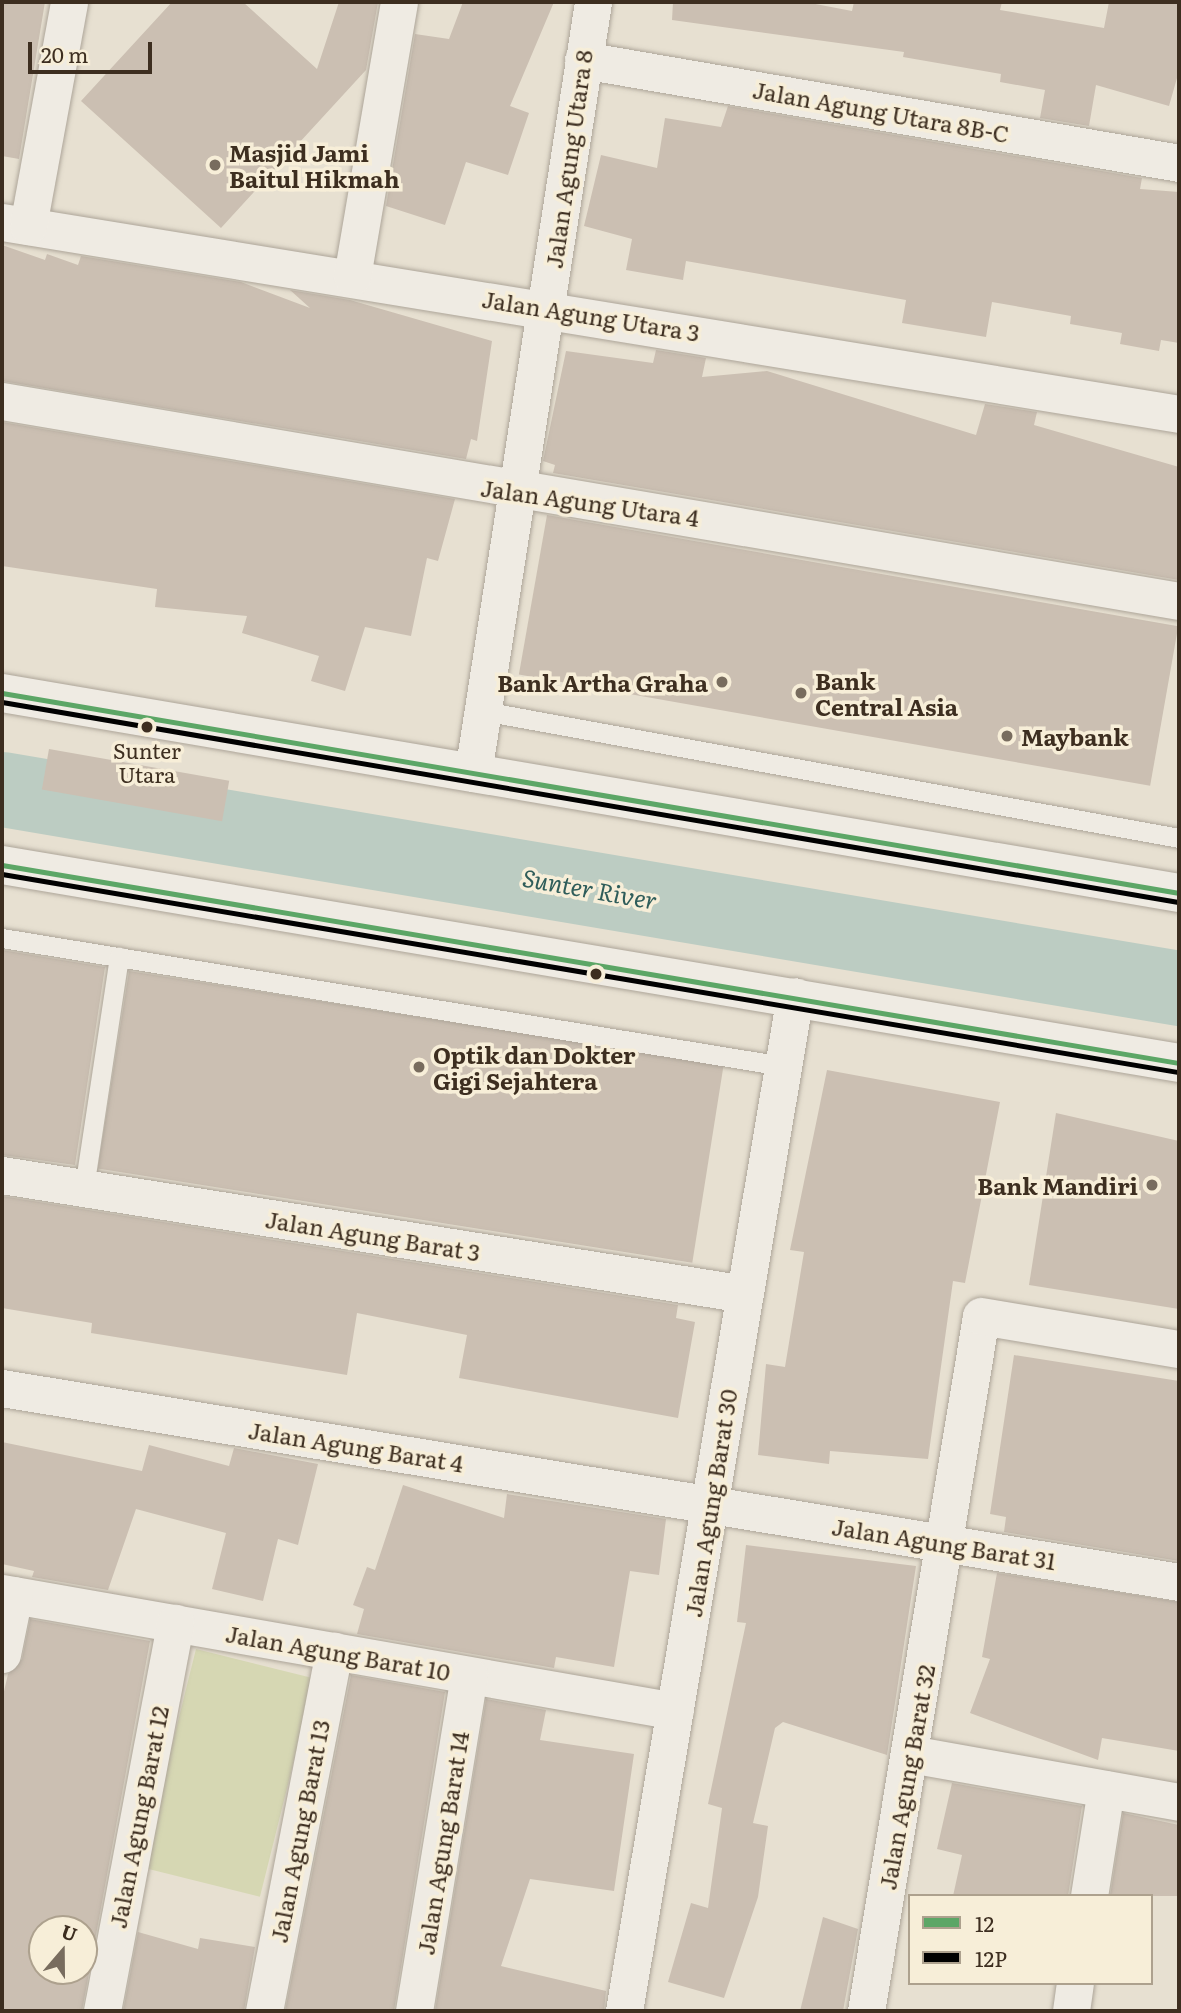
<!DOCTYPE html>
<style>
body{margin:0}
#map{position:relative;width:1181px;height:2013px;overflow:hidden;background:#e7e0d1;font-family:Literata,serif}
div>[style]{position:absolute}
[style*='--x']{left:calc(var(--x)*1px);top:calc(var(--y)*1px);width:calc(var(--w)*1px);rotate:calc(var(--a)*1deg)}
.green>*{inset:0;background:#d6d7b3;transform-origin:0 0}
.river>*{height:75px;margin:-37.5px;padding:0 37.5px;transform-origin:37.5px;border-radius:37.5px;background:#bcccc2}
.building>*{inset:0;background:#cbbfb2;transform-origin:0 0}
.roads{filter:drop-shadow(0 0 2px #ada599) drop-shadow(0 0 2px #ada599)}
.service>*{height:19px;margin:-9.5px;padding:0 9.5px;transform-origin:9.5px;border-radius:9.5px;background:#efebe3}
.minor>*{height:37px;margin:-18.5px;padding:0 18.5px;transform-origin:18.5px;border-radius:18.5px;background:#efebe3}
.secondary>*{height:38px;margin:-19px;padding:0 19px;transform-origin:19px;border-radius:19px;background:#efebe3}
.bus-1>*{height:5px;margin:-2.5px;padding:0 2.5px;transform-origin:2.5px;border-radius:2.5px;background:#5ca666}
.bus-2>*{height:5px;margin:-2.5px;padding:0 2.5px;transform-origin:2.5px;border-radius:2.5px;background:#010101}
.dots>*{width:19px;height:19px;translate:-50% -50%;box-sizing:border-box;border:4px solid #f7eed8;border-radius:50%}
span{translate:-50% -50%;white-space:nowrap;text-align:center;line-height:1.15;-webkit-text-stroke:7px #f7eed8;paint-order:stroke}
.bus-label{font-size:21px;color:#3d2e20}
.street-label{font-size:23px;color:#3d2e20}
.poi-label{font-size:23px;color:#3d2e20;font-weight:700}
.left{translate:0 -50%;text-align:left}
.right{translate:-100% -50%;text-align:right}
.water-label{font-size:24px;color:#2f5d5a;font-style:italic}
.frame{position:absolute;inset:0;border:4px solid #3d2e20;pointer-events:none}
.legend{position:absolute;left:908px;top:1894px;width:245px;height:91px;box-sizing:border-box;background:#f7eed8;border:2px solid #ada18e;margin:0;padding:9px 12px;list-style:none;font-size:21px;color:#3d2e20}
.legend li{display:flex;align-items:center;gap:14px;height:35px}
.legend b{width:35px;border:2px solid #ada18e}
.north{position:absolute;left:28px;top:1915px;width:70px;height:70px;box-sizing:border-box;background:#f7eed8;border:2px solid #ada18e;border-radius:50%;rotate:20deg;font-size:19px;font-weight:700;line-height:28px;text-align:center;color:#3d2e20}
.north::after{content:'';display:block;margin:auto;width:24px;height:32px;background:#786c5e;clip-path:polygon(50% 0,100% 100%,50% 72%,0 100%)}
.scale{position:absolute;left:28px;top:42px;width:124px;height:32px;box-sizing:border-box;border:4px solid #3d2e20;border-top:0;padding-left:9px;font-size:21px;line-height:24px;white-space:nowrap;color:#3d2e20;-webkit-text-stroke:5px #f7eed8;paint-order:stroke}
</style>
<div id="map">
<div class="green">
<i style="left:196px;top:1649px;width:122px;height:225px;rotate:14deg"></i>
</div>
<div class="river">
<i style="--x:2;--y:789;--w:1194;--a:9.6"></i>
</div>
<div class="building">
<i style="clip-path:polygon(2px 2px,45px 2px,19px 159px,2px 156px)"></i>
<i style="clip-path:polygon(172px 2px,243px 2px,317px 69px,339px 2px,378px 2px,366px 70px,221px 228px,81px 101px)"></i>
<i style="clip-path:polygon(463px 2px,554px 2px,510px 106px,529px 113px,508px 175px,466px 162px,445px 225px,386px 206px,415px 34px,449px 39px)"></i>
<i style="clip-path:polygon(673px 2px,805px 2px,852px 11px,854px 2px,1002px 2px,1000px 10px,1104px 28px,1109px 2px,1179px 2px,1179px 71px,1169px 106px,1096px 85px,1089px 126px,1040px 118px,1045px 90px,1000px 82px,1001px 74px,903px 57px,904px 52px,672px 20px)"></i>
<i style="clip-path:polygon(728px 106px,1142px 178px,1140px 189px,1179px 192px,1179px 343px,1161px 340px,1159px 351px,1120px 344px,1122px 333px,1070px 324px,1071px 316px,992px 302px,986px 337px,902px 323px,906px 300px,686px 261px,683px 280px,626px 270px,632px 239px,584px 226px,601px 155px,657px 168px,665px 118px,721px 127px)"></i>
<i style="clip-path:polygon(2px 245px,45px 260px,47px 254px,78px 265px,81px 256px,241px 282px,310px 308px,290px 290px,350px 300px,492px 341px,477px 441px,471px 439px,466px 459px,2px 381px)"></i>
<i style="clip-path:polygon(656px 350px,706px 358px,702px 377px,767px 371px,976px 435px,985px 404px,1037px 412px,1034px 425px,1179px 467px,1179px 580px,553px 473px,555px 465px,543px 461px,566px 351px,653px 363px)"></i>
<i style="clip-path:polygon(2px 422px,455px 499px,438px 561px,427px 558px,411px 636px,365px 627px,345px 691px,311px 681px,319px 656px,242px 633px,247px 616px,155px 607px,157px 589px,2px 566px)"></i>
<i style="left:547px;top:515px;width:641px;height:162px;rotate:10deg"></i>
<i style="left:49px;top:749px;width:183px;height:41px;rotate:10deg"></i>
<i style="clip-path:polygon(2px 950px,105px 967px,75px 1165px,2px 1155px)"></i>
<i style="left:129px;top:971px;width:602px;height:200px;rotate:9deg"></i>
<i style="clip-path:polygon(827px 1070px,1000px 1102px,965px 1283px,953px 1281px,928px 1459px,830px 1451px,829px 1464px,758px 1455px,766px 1364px,785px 1367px,804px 1252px,790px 1250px)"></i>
<i style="clip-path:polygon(1056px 1113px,1179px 1141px,1179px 1309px,1029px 1285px)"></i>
<i style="clip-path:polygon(2px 1196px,678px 1305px,676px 1318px,695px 1322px,678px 1418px,459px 1378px,467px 1335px,357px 1313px,347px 1375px,91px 1333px,92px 1323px,2px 1308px)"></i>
<i style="clip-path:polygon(1014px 1355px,1179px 1381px,1179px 1561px,1004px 1532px,1006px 1517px,990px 1514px)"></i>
<i style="clip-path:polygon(2px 1442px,142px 1471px,149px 1445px,229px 1466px,234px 1448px,318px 1464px,298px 1545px,278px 1539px,263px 1601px,212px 1589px,226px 1533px,136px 1509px,108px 1590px,32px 1577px,34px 1571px,2px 1564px)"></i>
<i style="clip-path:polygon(403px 1485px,504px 1518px,507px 1494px,666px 1519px,659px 1575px,630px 1571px,614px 1667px,556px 1657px,554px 1668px,357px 1634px,364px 1609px,353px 1605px,367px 1567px,375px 1570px)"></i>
<i style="clip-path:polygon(746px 1545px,916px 1566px,887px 1755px,783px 1722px,775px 1728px,753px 1823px,768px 1826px,758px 1897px,724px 1998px,668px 1982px,691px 1903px,708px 1908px,722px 1808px,708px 1804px,746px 1623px,737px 1622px)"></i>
<i style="clip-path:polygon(997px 1573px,1179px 1602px,1179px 1751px,1102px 1738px,1098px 1760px,970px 1713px,990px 1659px,982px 1657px)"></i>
<i style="clip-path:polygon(evenodd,30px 1619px,150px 1641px,82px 2011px,2px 2011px,2px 1700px,8px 1674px,22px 1659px,30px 1619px,42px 1929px,84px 1929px,84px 1971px,42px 1971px,42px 1929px)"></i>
<i style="clip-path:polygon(351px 1675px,445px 1692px,394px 2011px,285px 2011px)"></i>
<i style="clip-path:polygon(486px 1699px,546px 1710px,540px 1740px,634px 1754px,614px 1891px,530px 1879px,501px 1966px,606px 1991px,604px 2011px,435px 2011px)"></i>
<i style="clip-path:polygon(952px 1783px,1082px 1806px,1068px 1896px,953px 1896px,962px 1855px,937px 1849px)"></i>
<i style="clip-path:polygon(1123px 1813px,1179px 1825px,1179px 1896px,1110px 1896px)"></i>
<i style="clip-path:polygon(823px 1917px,858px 1929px,843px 2011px,800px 2011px)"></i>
<i style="clip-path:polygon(138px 1932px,198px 1949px,200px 1938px,255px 1947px,244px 2011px,123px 2011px)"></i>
</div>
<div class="roads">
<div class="service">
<i style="--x:483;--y:711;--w:707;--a:10.34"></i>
<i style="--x:2;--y:938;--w:791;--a:9.31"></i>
<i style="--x:84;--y:1188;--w:234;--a:-81.4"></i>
</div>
<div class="minor">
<i style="--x:583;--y:60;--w:605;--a:9.8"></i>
<i style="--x:2;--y:222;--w:1193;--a:9.26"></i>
<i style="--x:28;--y:226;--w:228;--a:-79.6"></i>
<i style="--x:352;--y:277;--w:279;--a:-80.3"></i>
<i style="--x:2;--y:401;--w:1194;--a:9.64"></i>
<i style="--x:473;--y:773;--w:780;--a:-81.15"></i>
<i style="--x:2;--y:1175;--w:752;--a:9.1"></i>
<i style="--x:2;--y:1388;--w:1193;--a:9.36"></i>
<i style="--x:2;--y:1593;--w:683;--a:9.94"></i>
<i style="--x:2;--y:1654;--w:60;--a:-78.5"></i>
<i style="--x:910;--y:1754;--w:273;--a:10.1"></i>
<i style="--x:1089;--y:1896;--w:108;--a:-81"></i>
<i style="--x:102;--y:2011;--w:395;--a:-79.3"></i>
<i style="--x:264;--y:2011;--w:367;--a:-79"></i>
<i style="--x:414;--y:2011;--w:340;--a:-80.7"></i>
<i style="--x:624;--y:2011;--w:1029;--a:-80.44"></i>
<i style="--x:866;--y:2011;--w:704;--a:-80.6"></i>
<i style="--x:981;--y:1316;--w:201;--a:9.5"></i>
<i style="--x:1071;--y:2011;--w:28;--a:-82"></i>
</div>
<div class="secondary">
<i style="--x:2;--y:693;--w:1194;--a:9.64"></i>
<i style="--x:2;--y:865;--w:1194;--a:9.55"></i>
</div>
</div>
<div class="bus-1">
<i style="--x:2;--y:693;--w:1194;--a:9.64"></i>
<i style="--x:2;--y:865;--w:1194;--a:9.55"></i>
</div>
<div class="bus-2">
<i style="--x:2;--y:702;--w:1193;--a:9.65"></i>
<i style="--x:2;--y:874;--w:1193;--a:9.56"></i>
</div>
<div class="dots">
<i style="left:215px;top:165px;background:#786c5e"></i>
<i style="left:722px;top:682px;background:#786c5e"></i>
<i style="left:801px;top:693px;background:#786c5e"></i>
<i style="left:147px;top:727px;background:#3d2e20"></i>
<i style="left:1007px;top:736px;background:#786c5e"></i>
<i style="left:596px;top:974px;background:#3d2e20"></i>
<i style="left:419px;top:1067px;background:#786c5e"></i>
<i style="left:1152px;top:1185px;background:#786c5e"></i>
</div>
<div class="bus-label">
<span style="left:147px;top:762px">Sunter<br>Utara</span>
</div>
<div class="street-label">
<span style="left:881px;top:111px;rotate:10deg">Jalan Agung Utara 8B-C</span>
<span style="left:568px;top:159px;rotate:-82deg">Jalan Agung Utara 8</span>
<span style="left:591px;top:315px;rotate:9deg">Jalan Agung Utara 3</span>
<span style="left:590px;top:502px;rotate:8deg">Jalan Agung Utara 4</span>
<span style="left:373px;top:1235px;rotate:9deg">Jalan Agung Barat 3</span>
<span style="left:356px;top:1446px;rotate:9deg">Jalan Agung Barat 4</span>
<span style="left:710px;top:1503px;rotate:-81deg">Jalan Agung Barat 30</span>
<span style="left:944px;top:1543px;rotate:9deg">Jalan Agung Barat 31</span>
<span style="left:338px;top:1652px;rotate:10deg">Jalan Agung Barat 10</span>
<span style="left:906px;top:1777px;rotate:-80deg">Jalan Agung Barat 32</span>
<span style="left:138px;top:1817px;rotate:-79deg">Jalan Agung Barat 12</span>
<span style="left:299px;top:1831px;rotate:-79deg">Jalan Agung Barat 13</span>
<span style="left:442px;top:1843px;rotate:-81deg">Jalan Agung Barat 14</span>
</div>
<div class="poi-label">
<span class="left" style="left:229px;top:165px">Masjid Jami<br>Baitul Hikmah</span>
<span class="left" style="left:815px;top:693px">Bank<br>Central Asia</span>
<span class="right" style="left:708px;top:682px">Bank Artha Graha</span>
<span class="left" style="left:1021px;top:736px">Maybank</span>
<span class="left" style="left:433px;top:1067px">Optik dan Dokter<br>Gigi Sejahtera</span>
<span class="right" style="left:1138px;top:1185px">Bank Mandiri</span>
</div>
<div class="water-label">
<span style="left:590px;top:888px;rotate:10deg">Sunter River</span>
</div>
<div class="frame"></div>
<ul class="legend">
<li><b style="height:9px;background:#5ca666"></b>12</li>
<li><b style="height:9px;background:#010101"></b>12P</li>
</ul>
<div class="north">U</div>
<div class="scale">20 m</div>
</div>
